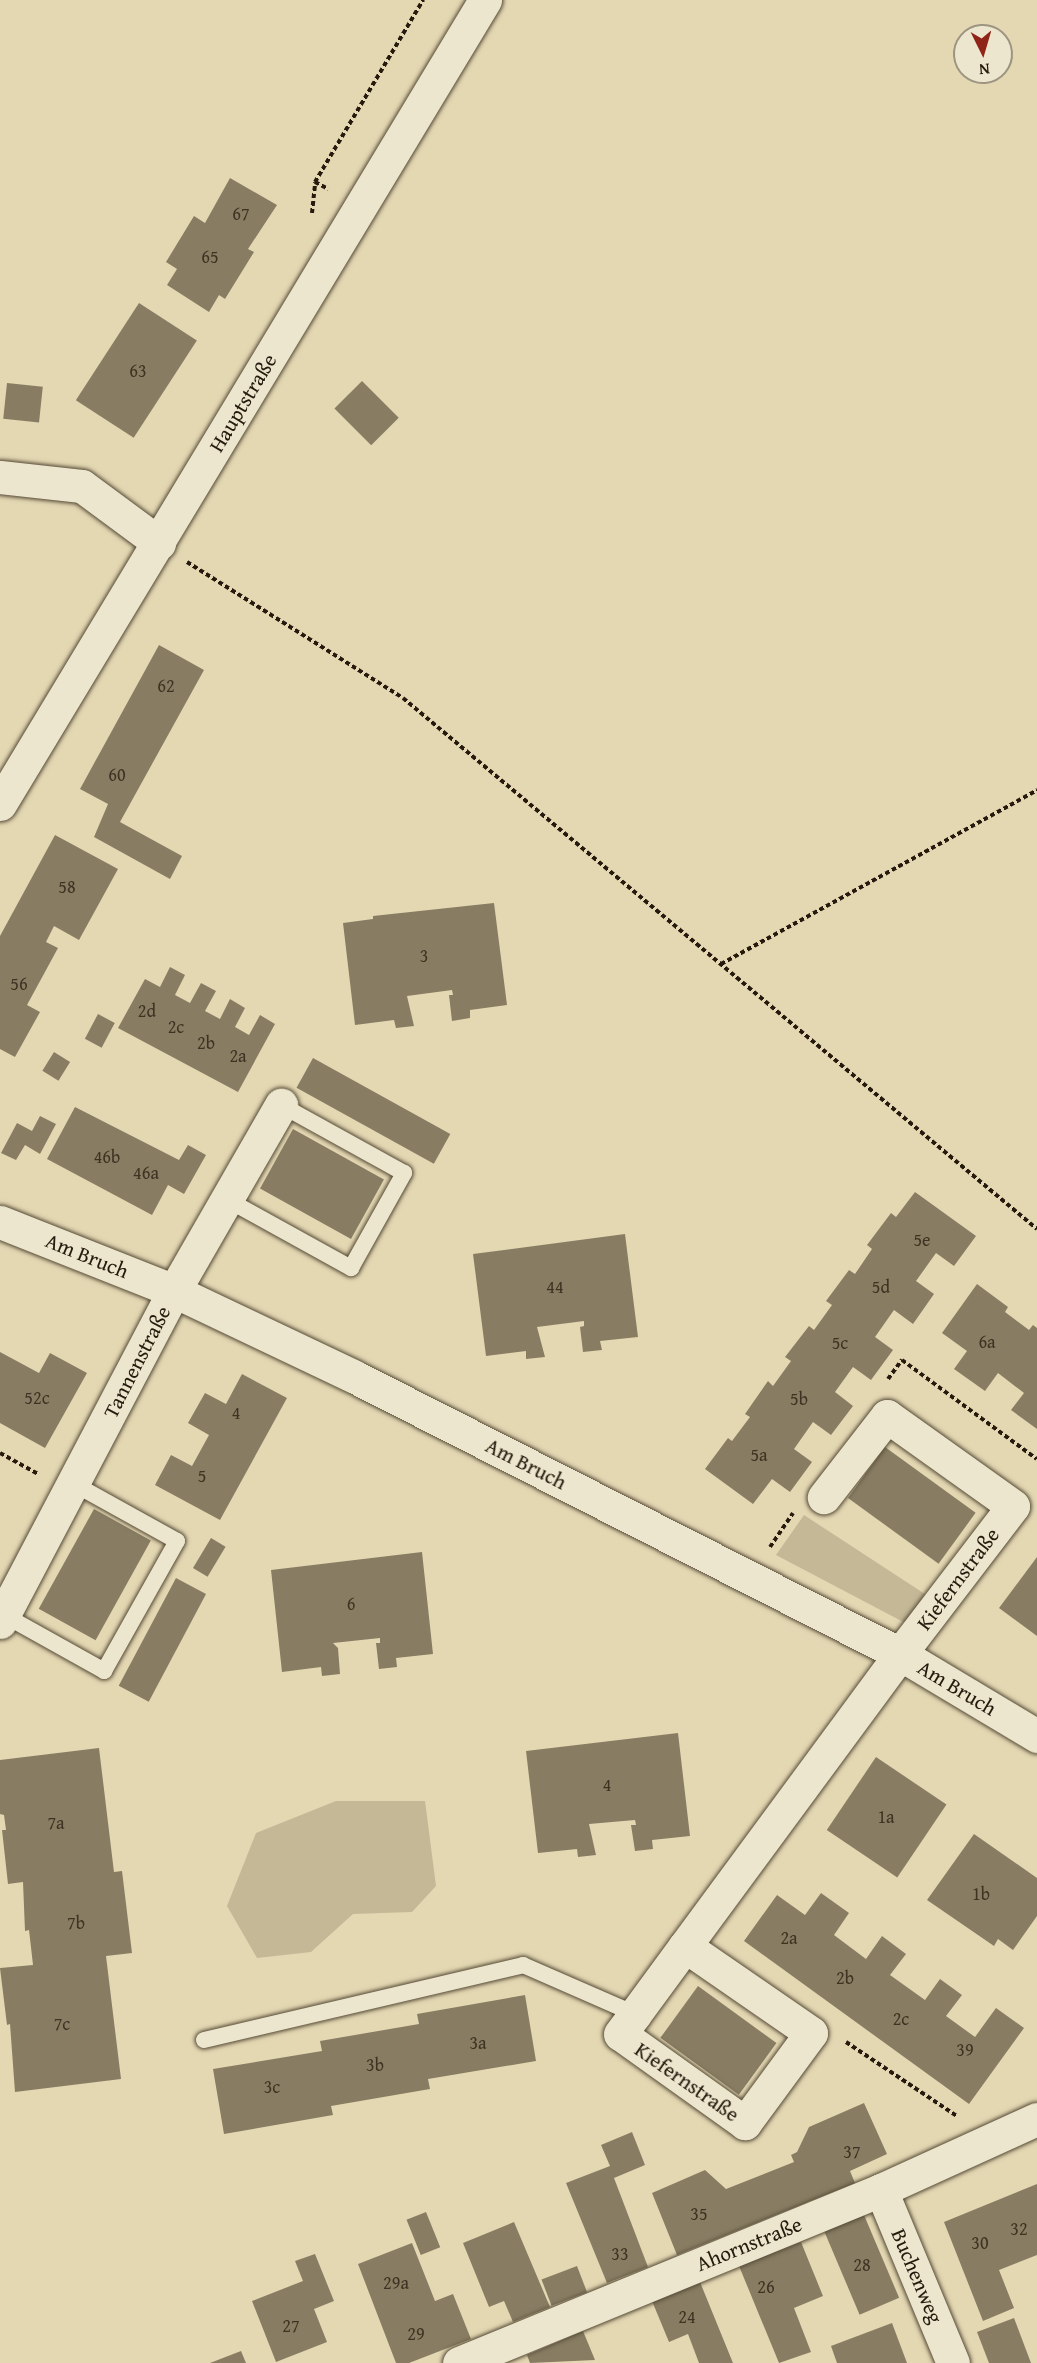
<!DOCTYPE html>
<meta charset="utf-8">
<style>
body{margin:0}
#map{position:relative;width:1037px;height:2363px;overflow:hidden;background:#e4d8b3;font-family:"Gentium Book Plus",serif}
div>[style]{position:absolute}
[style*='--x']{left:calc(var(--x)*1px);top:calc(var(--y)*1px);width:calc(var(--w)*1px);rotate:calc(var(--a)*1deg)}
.green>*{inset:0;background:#c4b897}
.building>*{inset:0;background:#887d63;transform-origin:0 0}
.path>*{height:4px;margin-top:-2px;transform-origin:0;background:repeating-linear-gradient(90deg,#251a0d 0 4.5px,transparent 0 7.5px)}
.roads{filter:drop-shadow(0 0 2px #554a36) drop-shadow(0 0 2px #554a36)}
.service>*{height:16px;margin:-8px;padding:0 8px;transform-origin:8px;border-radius:8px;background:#ede6ce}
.minor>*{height:33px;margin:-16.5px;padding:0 16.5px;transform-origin:16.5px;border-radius:16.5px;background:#ede6ce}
.tertiary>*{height:33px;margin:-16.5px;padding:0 16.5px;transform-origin:16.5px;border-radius:16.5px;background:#ede6ce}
span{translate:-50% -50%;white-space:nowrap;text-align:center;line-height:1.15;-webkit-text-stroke:4.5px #ede6ce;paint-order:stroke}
.number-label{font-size:18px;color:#3e3322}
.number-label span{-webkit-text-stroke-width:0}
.street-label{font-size:21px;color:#251a0d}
.north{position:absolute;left:953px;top:24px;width:60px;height:60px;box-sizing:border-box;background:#ede6ce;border:2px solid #9d9481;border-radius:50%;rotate:175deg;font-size:16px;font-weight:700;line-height:24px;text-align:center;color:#251a0d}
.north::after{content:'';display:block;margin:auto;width:21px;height:27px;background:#8f2418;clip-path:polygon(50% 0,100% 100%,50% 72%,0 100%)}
</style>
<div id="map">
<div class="green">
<i style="clip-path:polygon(804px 1515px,931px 1598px,911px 1626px,776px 1555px)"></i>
<i style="clip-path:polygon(336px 1801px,425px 1801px,436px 1886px,412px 1912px,353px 1914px,311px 1952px,257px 1958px,227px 1906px,256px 1833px)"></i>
</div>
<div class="building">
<i style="clip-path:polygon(230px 178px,277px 205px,248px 249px,254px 252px,225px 299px,219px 295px,209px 312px,167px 285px,177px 269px,166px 262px,194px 216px,205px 223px)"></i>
<i style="left:139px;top:303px;width:69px;height:116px;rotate:33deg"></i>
<i style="left:362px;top:381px;width:52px;height:39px;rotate:45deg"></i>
<i style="left:7px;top:383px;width:36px;height:36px;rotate:6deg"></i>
<i style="clip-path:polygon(159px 645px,204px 670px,120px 822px,182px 856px,170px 879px,94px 837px,108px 804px,80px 789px)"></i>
<i style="clip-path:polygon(55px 835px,118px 869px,79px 940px,54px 926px,46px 942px,58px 948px,27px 1005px,40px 1012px,15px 1057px,0 1049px,0 936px)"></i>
<i style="clip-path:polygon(494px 903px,507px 1005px,470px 1010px,470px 1018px,452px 1021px,449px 995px,453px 995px,452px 990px,407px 996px,414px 1026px,396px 1028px,394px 1020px,355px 1025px,343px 923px,373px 919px,373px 916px)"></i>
<i style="clip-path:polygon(170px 967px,185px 975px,175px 995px,190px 1003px,201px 983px,216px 991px,205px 1011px,220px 1019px,230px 999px,245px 1008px,235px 1027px,249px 1035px,260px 1015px,275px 1024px,238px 1092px,118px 1028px,145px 979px,160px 987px)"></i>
<i style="left:98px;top:1014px;width:19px;height:28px;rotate:28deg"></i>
<i style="left:54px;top:1052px;width:19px;height:22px;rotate:32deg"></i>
<i style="left:313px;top:1058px;width:157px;height:34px;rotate:29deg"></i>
<i style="clip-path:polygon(75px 1107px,179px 1160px,188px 1145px,206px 1155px,184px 1194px,168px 1185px,152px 1215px,47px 1159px)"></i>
<i style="clip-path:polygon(40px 1116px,56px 1124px,40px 1154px,25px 1145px,16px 1160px,1px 1153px,17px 1123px,32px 1131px)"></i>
<i style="left:293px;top:1129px;width:104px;height:68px;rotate:29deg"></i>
<i style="clip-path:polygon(915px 1192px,976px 1236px,954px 1266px,936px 1253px,916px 1281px,934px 1294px,913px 1324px,894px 1310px,875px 1337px,893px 1350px,871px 1380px,853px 1367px,835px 1392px,853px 1406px,831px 1435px,813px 1422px,794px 1449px,812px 1462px,790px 1492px,772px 1479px,753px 1504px,705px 1469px,728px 1438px,732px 1441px,750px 1417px,745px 1414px,768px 1381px,773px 1386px,791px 1361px,785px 1357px,809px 1326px,814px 1330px,832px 1305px,826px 1301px,849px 1270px,855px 1274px,872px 1249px,867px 1245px,891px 1213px,896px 1217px)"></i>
<i style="clip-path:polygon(625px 1234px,638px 1337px,600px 1341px,602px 1350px,583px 1352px,580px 1327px,584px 1326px,584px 1321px,537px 1327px,545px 1357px,526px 1359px,526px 1351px,486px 1356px,473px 1254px)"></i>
<i style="clip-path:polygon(977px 1284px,1008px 1307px,1005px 1312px,1029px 1330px,1033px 1325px,1037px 1328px,1037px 1429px,1011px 1410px,1024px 1393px,998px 1373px,985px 1391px,954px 1369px,967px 1351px,942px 1333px)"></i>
<i style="clip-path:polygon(0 1352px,39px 1373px,50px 1353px,87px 1373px,45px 1448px,0 1423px)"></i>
<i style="clip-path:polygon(242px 1374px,287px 1398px,220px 1520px,155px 1485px,171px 1455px,192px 1466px,209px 1435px,188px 1423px,205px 1393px,226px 1404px)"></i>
<i style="left:885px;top:1447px;width:112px;height:63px;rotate:36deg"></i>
<i style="left:94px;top:1509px;width:65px;height:114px;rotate:29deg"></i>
<i style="left:211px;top:1538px;width:17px;height:35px;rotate:31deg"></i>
<i style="clip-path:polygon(422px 1552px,433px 1654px,396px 1658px,397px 1667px,379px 1669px,376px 1643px,380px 1643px,380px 1638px,333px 1643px,338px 1648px,340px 1674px,322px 1676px,321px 1667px,282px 1672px,271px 1570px)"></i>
<i style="clip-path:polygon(1037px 1557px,1037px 1636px,999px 1608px)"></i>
<i style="left:176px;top:1578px;width:34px;height:122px;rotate:28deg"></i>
<i style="clip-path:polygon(678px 1733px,690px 1836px,652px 1840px,653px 1849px,635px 1851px,631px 1825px,636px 1825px,635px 1820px,589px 1824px,596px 1855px,578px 1857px,577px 1849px,538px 1853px,526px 1751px)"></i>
<i style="clip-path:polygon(99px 1748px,114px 1872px,122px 1871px,132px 1953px,106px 1956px,121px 2079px,15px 2092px,10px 2024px,7px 2025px,0 1968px,33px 1965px,29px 1930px,25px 1931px,23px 1882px,8px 1884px,2px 1830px,6px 1830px,4px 1815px,0 1814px,0 1760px)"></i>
<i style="left:876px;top:1757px;width:85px;height:88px;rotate:34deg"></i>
<i style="clip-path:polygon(974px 1834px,1037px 1878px,1037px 1916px,1013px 1950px,998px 1939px,994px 1946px,927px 1900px)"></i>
<i style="clip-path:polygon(821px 1893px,849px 1913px,834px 1935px,866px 1959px,882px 1936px,906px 1954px,890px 1975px,925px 2000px,940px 1979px,962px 1995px,946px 2016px,975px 2037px,996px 2008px,1024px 2028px,969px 2104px,744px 1941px,777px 1895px,805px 1915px)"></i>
<i style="left:698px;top:1986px;width:97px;height:64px;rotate:36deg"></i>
<i style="clip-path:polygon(525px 1995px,536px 2061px,428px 2079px,430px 2089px,331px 2106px,333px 2115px,224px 2134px,213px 2069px,322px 2051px,320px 2041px,419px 2024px,417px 2014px)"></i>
<i style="clip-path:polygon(864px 2103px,887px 2154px,850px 2171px,855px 2183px,677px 2255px,652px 2193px,705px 2170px,726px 2189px,794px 2162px,791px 2155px,797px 2152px,809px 2127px)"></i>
<i style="clip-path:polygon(632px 2132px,645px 2165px,614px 2178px,648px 2267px,607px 2283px,566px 2183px,610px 2166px,601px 2145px)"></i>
<i style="clip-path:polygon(1037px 2184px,1037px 2255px,999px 2270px,1014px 2308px,983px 2321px,944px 2222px)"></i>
<i style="left:426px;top:2212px;width:38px;height:21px;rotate:68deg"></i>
<i style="left:864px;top:2215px;width:90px;height:43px;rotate:67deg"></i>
<i style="clip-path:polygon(514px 2222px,550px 2307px,513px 2322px,504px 2301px,489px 2307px,463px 2243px)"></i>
<i style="clip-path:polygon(801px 2242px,823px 2296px,794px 2308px,811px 2352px,779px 2363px,739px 2266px)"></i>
<i style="clip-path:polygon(412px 2243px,435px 2301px,453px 2294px,471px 2339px,409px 2363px,396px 2363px,358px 2264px)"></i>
<i style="clip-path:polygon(315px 2254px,334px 2301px,314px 2309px,327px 2342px,276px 2362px,252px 2301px,303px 2281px,295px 2261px)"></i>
<i style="left:577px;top:2266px;width:28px;height:38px;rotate:69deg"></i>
<i style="clip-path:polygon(700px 2282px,733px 2363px,699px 2363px,688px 2334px,669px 2342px,652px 2301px)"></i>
<i style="clip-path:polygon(1014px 2318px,1031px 2363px,989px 2363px,977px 2332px)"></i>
<i style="clip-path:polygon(892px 2323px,907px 2363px,837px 2363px,831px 2346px)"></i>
<i style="clip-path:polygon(583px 2331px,595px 2360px,530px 2363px,527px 2355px)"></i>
<i style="clip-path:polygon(241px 2351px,246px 2363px,210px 2363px)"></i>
</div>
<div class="path">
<i style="--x:315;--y:182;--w:15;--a:28"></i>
<i style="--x:312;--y:213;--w:31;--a:-84"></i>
<i style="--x:315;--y:182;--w:212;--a:-59.3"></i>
<i style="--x:187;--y:562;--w:255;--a:32.2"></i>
<i style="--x:403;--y:698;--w:827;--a:39.95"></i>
<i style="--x:721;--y:964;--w:361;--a:-28.8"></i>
<i style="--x:888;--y:1379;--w:24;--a:-54"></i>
<i style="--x:902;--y:1360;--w:167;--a:36.3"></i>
<i style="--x:0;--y:1453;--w:43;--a:28.9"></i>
<i style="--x:770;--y:1547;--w:41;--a:-55.9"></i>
<i style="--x:846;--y:2042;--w:133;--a:33.7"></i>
</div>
<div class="roads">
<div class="service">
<i style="--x:228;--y:1200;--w:141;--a:28.9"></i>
<i style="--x:351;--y:1268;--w:109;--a:-60.8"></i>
<i style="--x:404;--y:1173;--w:141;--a:-151.1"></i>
<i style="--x:4;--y:1615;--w:115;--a:29.2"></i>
<i style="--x:104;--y:1671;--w:149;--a:-60.7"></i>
<i style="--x:177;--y:1541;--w:118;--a:-151"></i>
<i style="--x:204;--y:2040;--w:328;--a:-13.2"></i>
<i style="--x:523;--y:1965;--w:122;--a:23.6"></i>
</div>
<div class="minor">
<i style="--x:0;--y:477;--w:82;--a:6.3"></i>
<i style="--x:82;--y:486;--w:96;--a:36.5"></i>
<i style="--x:0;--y:1222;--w:187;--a:21.6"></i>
<i style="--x:174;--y:1291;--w:198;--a:25.4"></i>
<i style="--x:353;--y:1376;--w:614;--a:26.94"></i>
<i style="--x:900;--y:1654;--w:160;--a:30.9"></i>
<i style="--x:0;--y:1622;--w:374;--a:-62.3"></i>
<i style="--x:174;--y:1291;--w:215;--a:-60.1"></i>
<i style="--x:685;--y:1946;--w:153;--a:34.6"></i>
<i style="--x:811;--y:2033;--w:112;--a:126.3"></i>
<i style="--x:745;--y:2123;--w:153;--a:-144.5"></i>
<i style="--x:620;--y:2034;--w:25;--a:-53"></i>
<i style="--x:635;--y:2014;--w:84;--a:-53.7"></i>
<i style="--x:685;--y:1946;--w:363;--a:-53.6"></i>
<i style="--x:900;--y:1654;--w:186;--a:-52.6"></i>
<i style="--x:1013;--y:1506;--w:155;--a:-144.5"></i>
<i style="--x:887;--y:1416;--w:103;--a:127.9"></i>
<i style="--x:881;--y:2190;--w:187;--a:67.4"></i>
<i style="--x:459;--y:2363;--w:456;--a:-22.3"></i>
<i style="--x:881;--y:2190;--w:171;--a:-24.5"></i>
</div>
<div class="tertiary">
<i style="--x:0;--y:804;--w:939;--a:-58.9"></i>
</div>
</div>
<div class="number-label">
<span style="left:241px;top:214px">67</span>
<span style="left:210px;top:257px">65</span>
<span style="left:138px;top:371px">63</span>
<span style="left:166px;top:686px">62</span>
<span style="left:117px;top:775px">60</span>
<span style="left:67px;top:887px">58</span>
<span style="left:424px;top:956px">3</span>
<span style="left:19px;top:984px">56</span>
<span style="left:147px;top:1011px">2d</span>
<span style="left:176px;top:1027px">2c</span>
<span style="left:206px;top:1043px">2b</span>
<span style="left:238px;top:1056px">2a</span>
<span style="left:107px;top:1157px">46b</span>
<span style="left:146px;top:1173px">46a</span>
<span style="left:922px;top:1240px">5e</span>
<span style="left:555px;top:1287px">44</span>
<span style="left:881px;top:1287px">5d</span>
<span style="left:987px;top:1342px">6a</span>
<span style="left:840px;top:1343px">5c</span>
<span style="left:37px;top:1398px">52c</span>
<span style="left:799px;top:1399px">5b</span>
<span style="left:236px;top:1413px">4</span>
<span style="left:759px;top:1455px">5a</span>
<span style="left:202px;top:1476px">5</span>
<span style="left:351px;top:1604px">6</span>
<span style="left:607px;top:1785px">4</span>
<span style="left:886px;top:1817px">1a</span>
<span style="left:56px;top:1823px">7a</span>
<span style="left:981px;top:1894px">1b</span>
<span style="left:76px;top:1923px">7b</span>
<span style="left:789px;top:1938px">2a</span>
<span style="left:845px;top:1978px">2b</span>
<span style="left:901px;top:2019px">2c</span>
<span style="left:62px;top:2024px">7c</span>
<span style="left:478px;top:2043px">3a</span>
<span style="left:965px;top:2050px">39</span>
<span style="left:375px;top:2065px">3b</span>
<span style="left:272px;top:2087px">3c</span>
<span style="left:852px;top:2152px">37</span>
<span style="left:699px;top:2214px">35</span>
<span style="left:1019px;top:2229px">32</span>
<span style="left:980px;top:2243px">30</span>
<span style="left:620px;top:2254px">33</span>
<span style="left:862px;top:2265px">28</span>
<span style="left:396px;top:2283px">29a</span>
<span style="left:766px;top:2287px">26</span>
<span style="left:687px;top:2317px">24</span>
<span style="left:291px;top:2326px">27</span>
<span style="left:416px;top:2334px">29</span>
</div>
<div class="street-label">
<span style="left:243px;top:403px;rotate:-59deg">Hauptstraße</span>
<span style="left:87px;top:1256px;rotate:22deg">Am Bruch</span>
<span style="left:137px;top:1362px;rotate:-63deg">Tannenstraße</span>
<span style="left:526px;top:1464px;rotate:27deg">Am Bruch</span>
<span style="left:958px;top:1579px;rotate:-53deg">Kiefernstraße</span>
<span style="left:957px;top:1688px;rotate:31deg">Am Bruch</span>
<span style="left:687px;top:2082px;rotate:35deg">Kiefernstraße</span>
<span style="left:749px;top:2244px;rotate:-22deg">Ahornstraße</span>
<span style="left:917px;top:2276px;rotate:67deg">Buchenweg</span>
</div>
<div class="north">N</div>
</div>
